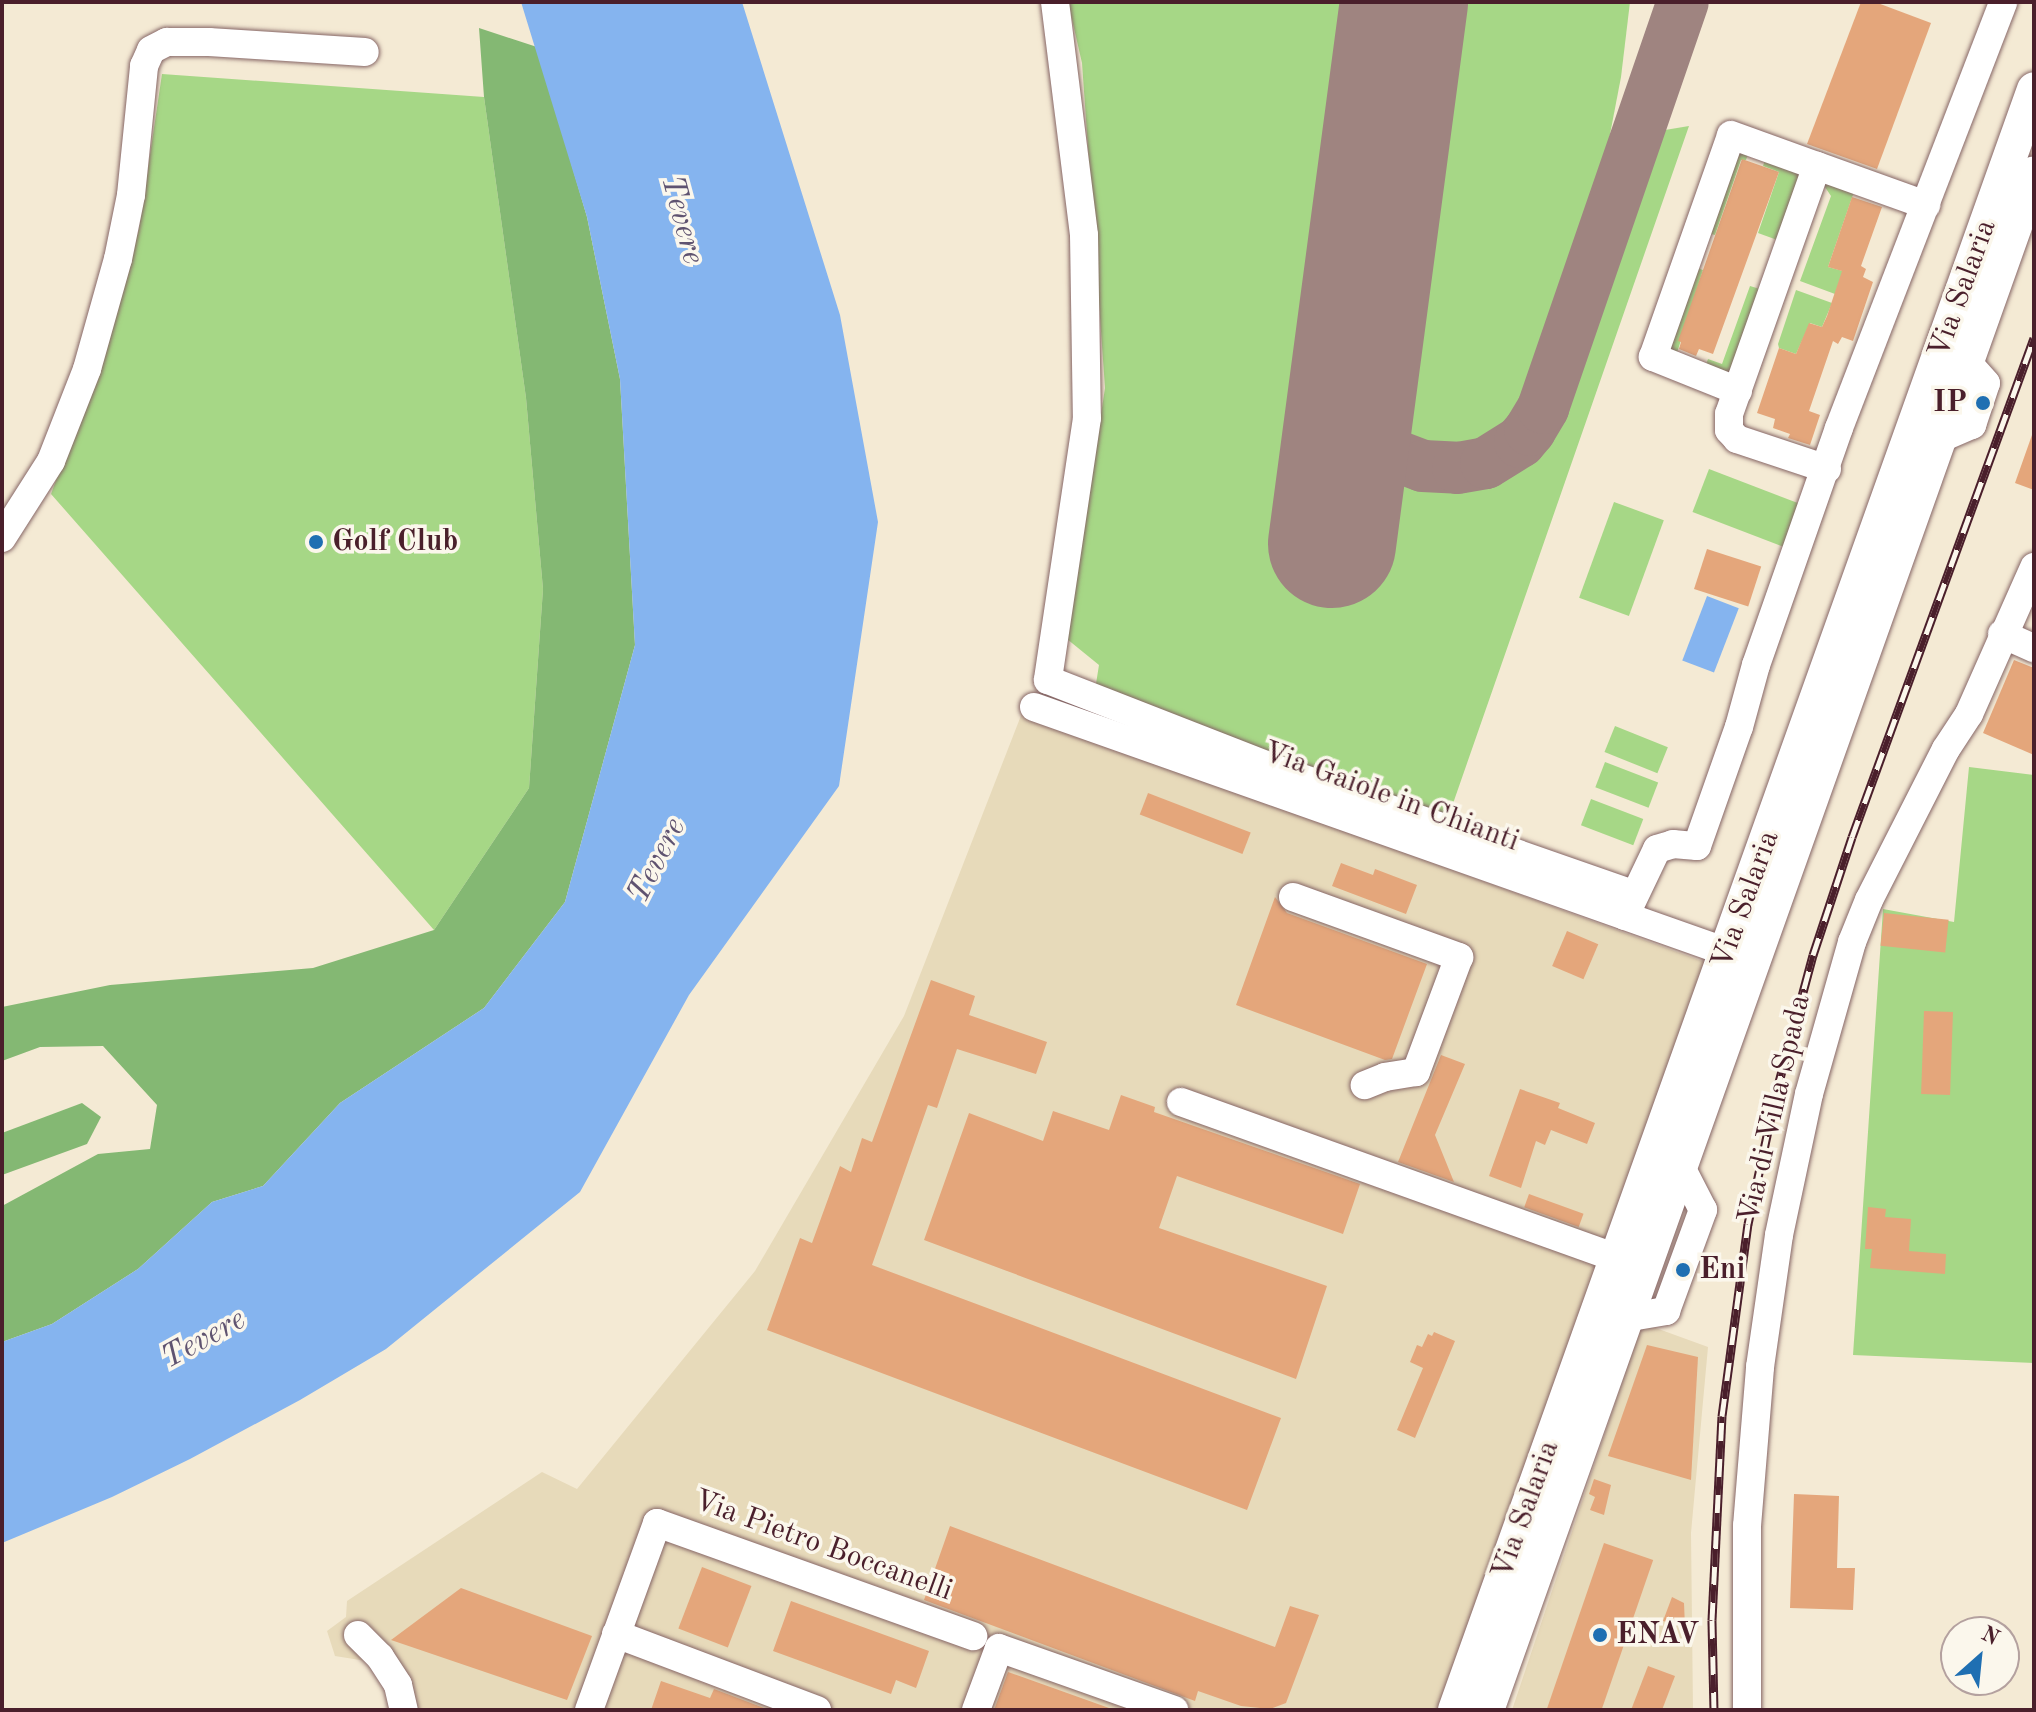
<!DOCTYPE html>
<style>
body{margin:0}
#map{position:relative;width:2036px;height:1712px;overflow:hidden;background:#f4ead4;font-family:"Old Standard TT",serif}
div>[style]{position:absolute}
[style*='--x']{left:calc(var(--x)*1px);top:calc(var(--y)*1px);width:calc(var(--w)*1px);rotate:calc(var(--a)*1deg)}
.built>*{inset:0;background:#e7daba}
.green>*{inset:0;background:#a6d786;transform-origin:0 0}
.forest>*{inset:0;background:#84b873}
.water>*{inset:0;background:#85b4ef;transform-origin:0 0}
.taxiway>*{height:52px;margin:-26px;padding:0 26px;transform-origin:26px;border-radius:26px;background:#9f8480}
.runway>*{height:128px;margin:-64px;padding:0 64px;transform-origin:64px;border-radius:64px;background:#9f8480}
.building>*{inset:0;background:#e4a67b;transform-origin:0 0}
.roads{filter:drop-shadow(0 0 2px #866666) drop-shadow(0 0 2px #866666)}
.minor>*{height:28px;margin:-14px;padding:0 14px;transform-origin:14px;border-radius:14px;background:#fff}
.major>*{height:34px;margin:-17px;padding:0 17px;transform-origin:17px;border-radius:17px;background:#fff}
.rail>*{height:9px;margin-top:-4.5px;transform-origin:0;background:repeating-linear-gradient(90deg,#fbf7ec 0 18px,#4a1f2b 0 36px);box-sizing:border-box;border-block:2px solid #4a1f2b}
.dots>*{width:22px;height:22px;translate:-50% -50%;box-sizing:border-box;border:4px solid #fbf7ec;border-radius:50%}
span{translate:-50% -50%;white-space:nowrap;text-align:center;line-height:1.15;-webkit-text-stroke:7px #fbf7ec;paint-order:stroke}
.street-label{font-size:30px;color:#4a1f2b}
.poi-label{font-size:30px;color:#4a1f2b;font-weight:700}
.right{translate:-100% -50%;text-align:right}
.left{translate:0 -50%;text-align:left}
.water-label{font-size:32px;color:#5f5370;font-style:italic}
.frame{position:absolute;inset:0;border:4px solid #4a1f2b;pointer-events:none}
.north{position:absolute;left:1940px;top:1616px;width:80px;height:80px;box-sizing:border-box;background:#fbf7ec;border:2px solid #b4a19f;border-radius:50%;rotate:27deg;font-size:22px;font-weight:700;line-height:32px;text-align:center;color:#4a1f2b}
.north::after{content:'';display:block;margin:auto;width:28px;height:36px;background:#1f6fb2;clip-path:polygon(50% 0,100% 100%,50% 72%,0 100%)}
</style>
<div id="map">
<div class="built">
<i style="clip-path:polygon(1022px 713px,1710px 964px,1440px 1710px,395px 1710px,393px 1696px,366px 1661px,335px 1656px,327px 1631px,346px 1617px,347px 1601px,542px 1472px,577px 1489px,755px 1271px,904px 1016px)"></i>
<i style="clip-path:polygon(1642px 1323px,1708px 1347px,1691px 1533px,1693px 1710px,1512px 1710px)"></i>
</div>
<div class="green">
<i style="clip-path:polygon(1068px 2px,1352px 2px,1284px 556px,1377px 570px,1385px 494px,1396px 482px,1460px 484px,1488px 480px,1514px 469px,1531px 456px,1553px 430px,1651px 142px,1665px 130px,1689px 126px,1449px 815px,1095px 690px,1099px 665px,1067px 639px,1105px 388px,1082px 63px)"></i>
<i style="clip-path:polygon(1445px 2px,1630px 2px,1621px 77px,1602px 176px,1531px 388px,1519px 415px,1500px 433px,1484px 442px,1435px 445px,1410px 437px,1400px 429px,1393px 416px)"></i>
<i style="clip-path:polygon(162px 74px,484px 97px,526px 398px,543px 589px,529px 788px,434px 930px,51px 494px,105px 346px,139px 229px)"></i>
<i style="clip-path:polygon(1740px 145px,1799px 166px,1803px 172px,1780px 241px,1758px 233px,1779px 172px,1763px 166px,1766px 157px,1749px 151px,1746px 160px,1741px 160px,1715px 235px,1704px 232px,1733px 151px)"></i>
<i style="clip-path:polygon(1821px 181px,1856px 186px,1828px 267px,1843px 271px,1835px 294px,1800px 281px,1831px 196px)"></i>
<i style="clip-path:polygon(1692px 266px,1703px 270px,1676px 356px,1705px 367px,1708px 359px,1722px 364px,1750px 286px,1763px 290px,1734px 371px,1726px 374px,1671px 358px,1664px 344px)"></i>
<i style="clip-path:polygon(1796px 290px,1832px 303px,1822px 327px,1810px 323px,1796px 354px,1779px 348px,1778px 344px)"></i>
<i style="left:1709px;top:469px;width:100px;height:46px;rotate:21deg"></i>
<i style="left:1614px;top:502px;width:53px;height:102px;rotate:20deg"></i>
<i style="left:1615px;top:726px;width:57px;height:28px;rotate:22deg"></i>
<i style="left:1605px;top:762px;width:57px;height:27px;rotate:21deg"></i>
<i style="clip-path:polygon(1969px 767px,2034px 775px,2034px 1363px,1853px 1355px,1883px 909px,1954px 922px)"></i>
<i style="left:1591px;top:799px;width:56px;height:28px;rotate:21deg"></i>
</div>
<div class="forest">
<i style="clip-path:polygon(479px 28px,537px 47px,587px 217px,620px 379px,635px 645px,565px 902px,484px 1008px,340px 1103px,263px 1186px,212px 1202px,138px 1269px,52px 1324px,2px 1342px,2px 1206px,98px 1154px,150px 1149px,157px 1105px,103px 1046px,40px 1047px,2px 1061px,2px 1007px,110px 985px,313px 968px,434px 930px,529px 788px,543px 589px,526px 398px,484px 97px)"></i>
<i style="clip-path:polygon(82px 1103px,101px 1117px,87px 1144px,2px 1175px,2px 1133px)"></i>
</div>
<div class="water">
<i style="clip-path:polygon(521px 2px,742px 2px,840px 315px,878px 522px,839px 786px,689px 995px,580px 1192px,386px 1349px,300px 1400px,190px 1459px,112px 1497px,2px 1543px,2px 1342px,52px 1324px,138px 1269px,212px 1202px,263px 1186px,340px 1103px,484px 1008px,565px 902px,635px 645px,620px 379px,587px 217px)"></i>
<i style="left:1707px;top:596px;width:34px;height:69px;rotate:21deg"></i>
</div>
<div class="taxiway">
<i style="--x:1350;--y:403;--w:33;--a:72"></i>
<i style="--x:1360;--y:434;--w:18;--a:45"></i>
<i style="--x:1373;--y:447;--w:53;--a:20.8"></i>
<i style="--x:1423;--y:466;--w:35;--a:3"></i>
<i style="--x:1458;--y:468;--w:28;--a:-10"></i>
<i style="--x:1486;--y:463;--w:40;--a:-32"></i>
<i style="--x:1520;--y:442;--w:16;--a:-50"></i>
<i style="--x:1530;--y:430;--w:26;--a:-59"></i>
<i style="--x:1543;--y:408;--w:429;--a:-71"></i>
</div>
<div class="runway">
<i style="--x:1332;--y:544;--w:547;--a:-82.43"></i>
</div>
<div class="building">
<i style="clip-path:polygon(1861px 2px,1875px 2px,1931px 23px,1877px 169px,1807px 144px)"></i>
<i style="clip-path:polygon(1742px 159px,1779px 172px,1713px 354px,1699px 349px,1696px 356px,1679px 349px,1681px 342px,1678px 341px)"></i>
<i style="clip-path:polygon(1852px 197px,1882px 207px,1861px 266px,1866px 269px,1863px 277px,1873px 282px,1853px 341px,1842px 337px,1838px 344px,1833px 341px,1809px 411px,1820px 415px,1810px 445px,1788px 438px,1790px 434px,1773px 428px,1775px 419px,1757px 413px,1779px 348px,1796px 354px,1809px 323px,1822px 327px,1827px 316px,1842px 271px,1828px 267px)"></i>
<i style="clip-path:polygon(2032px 435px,2034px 436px,2034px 490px,2015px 483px)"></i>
<i style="left:1707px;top:549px;width:57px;height:42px;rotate:18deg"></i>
<i style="clip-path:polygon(2014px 660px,2034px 668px,2034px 755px,1983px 733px)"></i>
<i style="left:1148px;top:793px;width:110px;height:23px;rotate:21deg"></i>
<i style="clip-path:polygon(1341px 863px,1373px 875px,1375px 869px,1417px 885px,1406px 914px,1332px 886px)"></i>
<i style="clip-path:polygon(1275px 897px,1287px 913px,1427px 964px,1392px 1059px,1385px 1060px,1236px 1005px)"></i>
<i style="left:1884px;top:913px;width:65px;height:33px;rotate:6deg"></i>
<i style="left:1567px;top:931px;width:34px;height:38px;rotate:23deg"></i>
<i style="clip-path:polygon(931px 980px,975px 996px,969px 1015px,1047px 1042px,1036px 1074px,957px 1049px,937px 1108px,928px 1105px,872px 1265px,1281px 1418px,1247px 1510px,767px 1330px,800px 1238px,812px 1243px,840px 1166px,851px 1172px,862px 1138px,872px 1142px)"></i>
<i style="left:1924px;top:1011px;width:29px;height:83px;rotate:2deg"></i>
<i style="clip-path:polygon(1441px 1055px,1465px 1064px,1435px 1135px,1454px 1182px,1398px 1162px)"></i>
<i style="clip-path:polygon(1520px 1089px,1560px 1103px,1558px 1108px,1595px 1123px,1587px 1144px,1551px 1130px,1545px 1145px,1536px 1141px,1521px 1188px,1489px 1176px)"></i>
<i style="clip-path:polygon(1121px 1095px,1155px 1107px,1154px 1112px,1360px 1184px,1343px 1234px,1177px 1176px,1159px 1228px,1327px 1286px,1296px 1379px,924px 1240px,969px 1113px,1043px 1141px,1053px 1111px,1109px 1130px)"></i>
<i style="left:1529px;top:1194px;width:58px;height:14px;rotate:20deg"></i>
<i style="clip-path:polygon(1868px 1207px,1886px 1209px,1885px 1217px,1911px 1219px,1909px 1251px,1946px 1254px,1945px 1274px,1870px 1268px,1872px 1249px,1865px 1249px)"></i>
<i style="clip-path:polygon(1434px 1332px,1455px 1341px,1415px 1438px,1397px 1430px,1423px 1368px,1410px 1362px,1417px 1345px,1422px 1347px,1428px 1334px,1432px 1336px)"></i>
<i style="clip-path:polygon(1647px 1345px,1698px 1357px,1691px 1480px,1608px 1456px)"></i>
<i style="clip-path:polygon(1594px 1479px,1611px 1485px,1604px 1515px,1590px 1510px,1595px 1497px,1589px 1494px)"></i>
<i style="clip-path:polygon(1794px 1494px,1839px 1496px,1837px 1568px,1855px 1568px,1853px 1610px,1790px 1608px)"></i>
<i style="clip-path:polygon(950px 1526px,1275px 1647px,1290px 1606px,1319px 1615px,1286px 1703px,1270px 1709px,1241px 1706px,1198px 1691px,1195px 1701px,924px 1600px)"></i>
<i style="left:1604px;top:1543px;width:52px;height:176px;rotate:19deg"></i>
<i style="left:702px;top:1567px;width:53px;height:66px;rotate:21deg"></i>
<i style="clip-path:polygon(461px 1588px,592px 1636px,567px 1700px,391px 1640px)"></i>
<i style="clip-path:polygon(1672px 1597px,1684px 1603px,1685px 1627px,1663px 1621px)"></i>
<i style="clip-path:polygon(791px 1601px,929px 1651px,916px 1688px,896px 1680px,891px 1694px,773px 1651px)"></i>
<i style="clip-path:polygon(1648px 1666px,1675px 1676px,1662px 1710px,1631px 1710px)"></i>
<i style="clip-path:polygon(1008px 1672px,1109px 1708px,1109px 1710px,994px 1710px)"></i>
<i style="clip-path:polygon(661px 1681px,710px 1698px,714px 1689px,769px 1710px,651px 1710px)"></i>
</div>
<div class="roads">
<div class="minor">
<i style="--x:1055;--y:2;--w:235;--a:82.9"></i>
<i style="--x:1084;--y:235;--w:183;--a:89.1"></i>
<i style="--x:1087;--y:418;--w:265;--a:98.5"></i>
<i style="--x:1048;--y:680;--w:256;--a:21.3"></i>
<i style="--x:1287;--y:773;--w:367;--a:19.3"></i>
<i style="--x:1738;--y:391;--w:92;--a:-158.2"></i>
<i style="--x:1653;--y:357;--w:235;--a:-70.6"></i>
<i style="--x:1731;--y:135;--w:91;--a:19.8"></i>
<i style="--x:1941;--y:438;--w:34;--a:-23"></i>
<i style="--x:1972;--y:425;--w:44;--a:-71.6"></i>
<i style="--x:1986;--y:383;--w:28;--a:-132"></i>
<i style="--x:1827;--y:469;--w:95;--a:-161.6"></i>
<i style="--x:1737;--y:439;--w:12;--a:-132"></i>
<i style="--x:1729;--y:430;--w:16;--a:-90"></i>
<i style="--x:1729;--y:414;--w:263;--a:-70.5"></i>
<i style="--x:1817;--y:166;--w:116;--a:19.7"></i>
<i style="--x:2;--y:538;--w:91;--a:-57.5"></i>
<i style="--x:51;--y:461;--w:99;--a:-68.6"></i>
<i style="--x:87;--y:369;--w:114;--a:-74.3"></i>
<i style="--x:118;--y:259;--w:65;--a:-78.5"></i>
<i style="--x:131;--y:195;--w:130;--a:-84.2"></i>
<i style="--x:144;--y:66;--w:17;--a:-66"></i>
<i style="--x:151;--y:50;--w:18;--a:-27"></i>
<i style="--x:167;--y:42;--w:42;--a:0"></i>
<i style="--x:209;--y:42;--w:156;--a:3.7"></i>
<i style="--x:2002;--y:634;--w:35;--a:24"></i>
<i style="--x:1034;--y:707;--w:735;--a:19.47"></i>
<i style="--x:1293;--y:897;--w:177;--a:19.9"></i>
<i style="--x:1459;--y:957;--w:123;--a:110.5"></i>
<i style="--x:1416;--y:1072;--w:31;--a:171"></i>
<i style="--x:1385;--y:1077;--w:22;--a:158"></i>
<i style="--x:1625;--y:916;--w:74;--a:-64.5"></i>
<i style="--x:1657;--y:849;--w:17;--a:-17"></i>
<i style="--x:1673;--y:844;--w:24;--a:5"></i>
<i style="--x:1697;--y:846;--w:126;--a:-70.6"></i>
<i style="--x:1739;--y:727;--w:64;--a:-74.7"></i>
<i style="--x:1756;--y:665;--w:251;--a:-70.7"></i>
<i style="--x:1839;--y:428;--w:456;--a:-68.9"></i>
<i style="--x:1181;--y:1102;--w:462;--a:19.7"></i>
<i style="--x:1625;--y:1318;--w:42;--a:-9.7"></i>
<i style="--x:1666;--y:1311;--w:108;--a:-69.9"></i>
<i style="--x:1703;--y:1210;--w:51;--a:-117.1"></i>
<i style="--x:616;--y:1634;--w:215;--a:20.7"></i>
<i style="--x:358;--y:1635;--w:31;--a:45"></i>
<i style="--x:380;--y:1657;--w:33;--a:57"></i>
<i style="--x:398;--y:1685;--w:26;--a:77"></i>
<i style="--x:589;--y:1710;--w:199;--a:-70"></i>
<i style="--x:657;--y:1523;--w:336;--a:19.7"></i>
<i style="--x:976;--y:1710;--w:66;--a:-69.6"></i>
<i style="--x:999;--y:1648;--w:186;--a:19.5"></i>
<i style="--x:1747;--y:1710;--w:184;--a:-90"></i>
<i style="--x:1747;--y:1526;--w:160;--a:-85.3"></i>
<i style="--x:1760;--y:1367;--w:133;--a:-81.8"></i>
<i style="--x:1779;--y:1235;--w:144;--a:-78"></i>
<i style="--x:1809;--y:1094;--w:158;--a:-74.2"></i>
<i style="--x:1852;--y:942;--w:45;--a:-68"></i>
<i style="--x:1869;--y:900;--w:169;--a:-63"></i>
<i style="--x:1946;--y:749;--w:42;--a:-56.7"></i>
<i style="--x:1969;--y:714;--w:161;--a:-66.1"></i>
</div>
<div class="major">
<i style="--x:1455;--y:1710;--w:1721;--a:-70.34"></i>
<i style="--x:1487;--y:1710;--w:1631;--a:-70.41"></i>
</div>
</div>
<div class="rail">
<i style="--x:1714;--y:1710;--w:90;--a:-91.3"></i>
<i style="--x:1712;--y:1620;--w:204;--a:-87.2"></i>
<i style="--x:1722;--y:1416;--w:194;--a:-82.3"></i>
<i style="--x:1748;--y:1224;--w:134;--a:-77.9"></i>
<i style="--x:1776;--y:1093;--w:143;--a:-75"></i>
<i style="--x:1813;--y:955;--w:124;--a:-71.7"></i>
<i style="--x:1852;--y:837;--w:531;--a:-69.96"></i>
</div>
<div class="dots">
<i style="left:1983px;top:403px;background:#1f6fb2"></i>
<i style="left:316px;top:542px;background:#1f6fb2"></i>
<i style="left:1683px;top:1270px;background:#1f6fb2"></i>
<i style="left:1600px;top:1635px;background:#1f6fb2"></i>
</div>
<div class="street-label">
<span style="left:1963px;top:289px;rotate:-70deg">Via Salaria</span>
<span style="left:1391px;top:797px;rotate:20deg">Via Gaiole in Chianti</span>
<span style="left:1746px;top:900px;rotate:-70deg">Via Salaria</span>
<span style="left:1775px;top:1109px;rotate:-77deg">Via di Villa Spada</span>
<span style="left:1526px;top:1510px;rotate:-70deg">Via Salaria</span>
<span style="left:823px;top:1546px;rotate:20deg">Via Pietro Boccanelli</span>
</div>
<div class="poi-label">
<span class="right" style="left:1967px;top:403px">IP</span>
<span class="left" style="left:332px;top:542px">Golf Club</span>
<span class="left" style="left:1699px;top:1270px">Eni</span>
<span class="left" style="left:1616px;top:1635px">ENAV</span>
</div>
<div class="water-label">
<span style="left:681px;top:220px;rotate:75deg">Tevere</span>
<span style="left:658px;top:861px;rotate:-63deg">Tevere</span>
<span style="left:204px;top:1340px;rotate:-29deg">Tevere</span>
</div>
<div class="frame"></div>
<div class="north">N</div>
</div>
